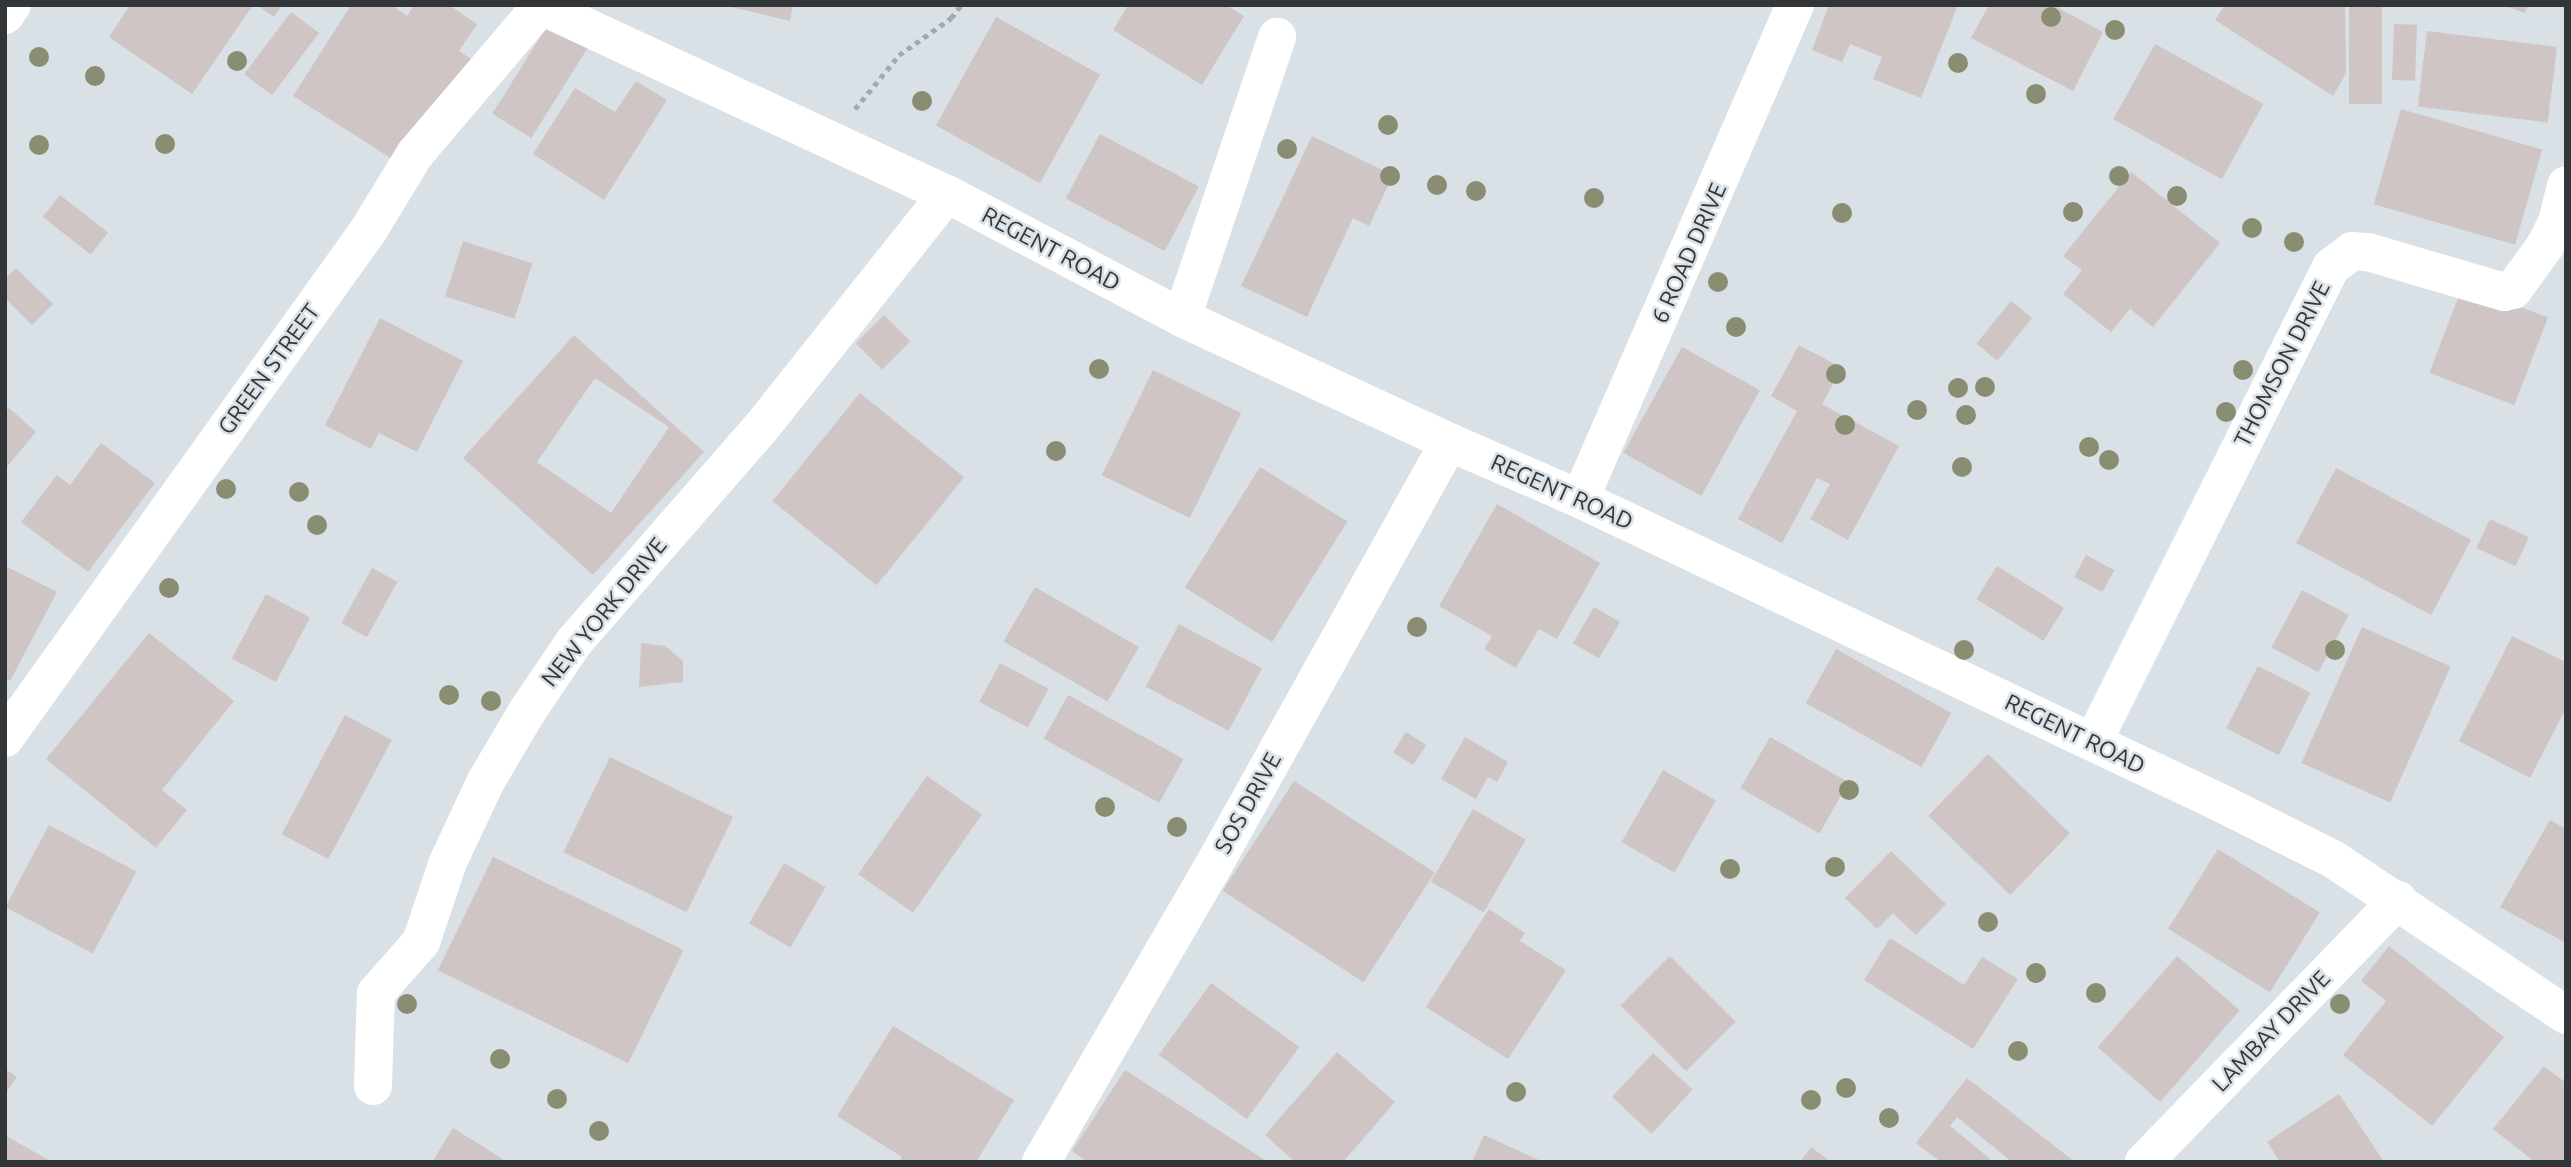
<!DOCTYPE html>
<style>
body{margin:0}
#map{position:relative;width:2571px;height:1167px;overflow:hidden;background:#d9e0e6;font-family:Ubuntu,sans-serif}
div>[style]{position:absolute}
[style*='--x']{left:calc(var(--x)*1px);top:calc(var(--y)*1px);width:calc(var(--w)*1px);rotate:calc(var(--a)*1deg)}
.building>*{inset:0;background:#cfc5c4;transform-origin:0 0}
.path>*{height:4.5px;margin-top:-2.25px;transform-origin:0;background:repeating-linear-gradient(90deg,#a3a9ad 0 5px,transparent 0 10px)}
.minor>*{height:38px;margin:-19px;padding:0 19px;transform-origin:19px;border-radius:19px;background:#fff}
.trees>*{width:20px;height:20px;margin:-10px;border-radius:50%;background:#898d72}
span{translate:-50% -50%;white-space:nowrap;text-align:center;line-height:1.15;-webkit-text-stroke:5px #d9e0e6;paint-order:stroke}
.street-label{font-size:23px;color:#333638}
.frame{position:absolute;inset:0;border:7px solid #333638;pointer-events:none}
</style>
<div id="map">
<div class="building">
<i style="clip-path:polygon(130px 5px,253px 5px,192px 94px,109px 37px)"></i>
<i style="clip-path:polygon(257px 5px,282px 5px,274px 17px)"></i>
<i style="clip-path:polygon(351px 5px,391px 5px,407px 16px,414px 5px,449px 5px,477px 24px,459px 51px,474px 61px,405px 167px,293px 96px)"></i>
<i style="clip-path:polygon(723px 5px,793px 5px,790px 21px)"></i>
<i style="clip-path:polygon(1128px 5px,1226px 5px,1244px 16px,1202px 85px,1113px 30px)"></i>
<i style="clip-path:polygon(1829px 5px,1958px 5px,1921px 98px,1873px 79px,1882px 57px,1850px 44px,1842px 62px,1812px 50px)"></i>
<i style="clip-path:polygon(1989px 5px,2053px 5px,2103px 32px,2073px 91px,1971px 38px)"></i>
<i style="clip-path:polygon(2225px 5px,2345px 5px,2346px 73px,2333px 96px,2215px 20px)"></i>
<i style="left:2349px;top:5px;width:33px;height:99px"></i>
<i style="clip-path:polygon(2503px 5px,2528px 5px,2525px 13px)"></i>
<i style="left:291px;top:12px;width:35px;height:78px;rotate:37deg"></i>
<i style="left:996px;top:17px;width:119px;height:124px;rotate:29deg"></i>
<i style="left:549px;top:23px;width:46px;height:107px;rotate:32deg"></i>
<i style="left:2394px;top:24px;width:23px;height:56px;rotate:2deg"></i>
<i style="left:2427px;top:31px;width:131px;height:76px;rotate:7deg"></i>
<i style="left:2155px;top:44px;width:124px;height:86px;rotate:29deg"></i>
<i style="clip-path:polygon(636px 81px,667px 100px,604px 200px,533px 154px,575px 88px,615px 112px)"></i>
<i style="left:2401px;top:109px;width:147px;height:99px;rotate:16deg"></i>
<i style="left:1100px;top:134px;width:112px;height:73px;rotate:28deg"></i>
<i style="clip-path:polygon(1312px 136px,1393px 175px,1369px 226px,1353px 218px,1307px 317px,1241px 286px)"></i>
<i style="clip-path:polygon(2131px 172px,2220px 243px,2153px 327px,2130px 309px,2111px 332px,2063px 294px,2082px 270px,2063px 256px)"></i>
<i style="left:60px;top:195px;width:61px;height:28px;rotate:38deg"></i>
<i style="left:463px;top:241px;width:73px;height:58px;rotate:18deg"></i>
<i style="clip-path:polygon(16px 268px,53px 304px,32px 325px,5px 298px,5px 279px)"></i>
<i style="left:2463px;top:285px;width:91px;height:94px;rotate:21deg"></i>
<i style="left:2011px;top:301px;width:27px;height:55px;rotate:39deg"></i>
<i style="left:884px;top:315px;width:37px;height:40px;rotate:45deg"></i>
<i style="clip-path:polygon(380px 318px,463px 361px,417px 452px,379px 433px,371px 449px,325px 425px)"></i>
<i style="clip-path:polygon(evenodd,574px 335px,704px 452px,593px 575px,463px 458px,574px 335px,595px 378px,669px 427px,611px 513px,537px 462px,595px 378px)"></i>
<i style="clip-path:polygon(1799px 345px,1842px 368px,1822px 404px,1899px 446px,1848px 540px,1810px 519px,1830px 484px,1817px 478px,1782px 543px,1738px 519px,1797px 411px,1771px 396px)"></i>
<i style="left:1682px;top:347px;width:89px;height:121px;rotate:29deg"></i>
<i style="left:1153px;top:370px;width:98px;height:117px;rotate:26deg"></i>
<i style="left:860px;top:393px;width:134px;height:139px;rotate:39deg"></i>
<i style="clip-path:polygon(9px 408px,36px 432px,5px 469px,5px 412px)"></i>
<i style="clip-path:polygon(101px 443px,155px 483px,88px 572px,21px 522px,57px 475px,70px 485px)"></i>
<i style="left:1260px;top:467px;width:103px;height:142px;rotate:32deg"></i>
<i style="left:2336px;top:468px;width:153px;height:85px;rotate:28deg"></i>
<i style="clip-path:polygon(1497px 504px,1600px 563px,1557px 639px,1539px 629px,1516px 668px,1484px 649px,1492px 636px,1439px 606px)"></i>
<i style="left:2490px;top:519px;width:43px;height:32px;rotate:25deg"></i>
<i style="left:2086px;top:555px;width:32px;height:25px;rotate:28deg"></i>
<i style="clip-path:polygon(5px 566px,57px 592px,10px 681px,5px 678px)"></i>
<i style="left:1997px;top:566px;width:79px;height:39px;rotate:32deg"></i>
<i style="left:372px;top:568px;width:29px;height:63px;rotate:29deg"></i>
<i style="left:1035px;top:587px;width:120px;height:63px;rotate:30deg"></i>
<i style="left:2302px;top:590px;width:53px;height:65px;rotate:28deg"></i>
<i style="left:266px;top:594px;width:50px;height:73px;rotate:28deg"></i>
<i style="left:1594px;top:607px;width:30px;height:42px;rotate:30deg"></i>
<i style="left:1179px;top:624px;width:94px;height:71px;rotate:28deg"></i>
<i style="left:2362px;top:627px;width:97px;height:149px;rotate:24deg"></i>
<i style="clip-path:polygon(149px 633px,234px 701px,162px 790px,187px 810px,156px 848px,46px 759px)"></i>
<i style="clip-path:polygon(2512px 636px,2566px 662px,2566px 708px,2530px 778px,2459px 741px)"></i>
<i style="clip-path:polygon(641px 643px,665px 646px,683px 661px,683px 682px,639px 687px)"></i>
<i style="left:1836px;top:649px;width:132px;height:62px;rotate:29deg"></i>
<i style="left:1000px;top:663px;width:55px;height:44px;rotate:28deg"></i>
<i style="left:2258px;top:666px;width:59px;height:70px;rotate:27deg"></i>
<i style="left:1068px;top:695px;width:132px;height:50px;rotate:29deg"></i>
<i style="left:345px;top:715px;width:53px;height:135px;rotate:28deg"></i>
<i style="left:1406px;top:732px;width:24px;height:24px;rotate:33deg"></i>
<i style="clip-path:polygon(1465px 737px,1508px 762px,1497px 782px,1488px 777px,1476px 799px,1441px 779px)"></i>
<i style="left:1770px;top:737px;width:91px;height:59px;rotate:30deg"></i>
<i style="left:1988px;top:754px;width:114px;height:86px;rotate:44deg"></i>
<i style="left:610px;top:757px;width:137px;height:106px;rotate:26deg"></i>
<i style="left:1663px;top:770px;width:61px;height:83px;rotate:30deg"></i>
<i style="left:927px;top:776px;width:67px;height:120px;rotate:35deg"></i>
<i style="left:1294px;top:781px;width:168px;height:131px;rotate:33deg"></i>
<i style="left:1473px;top:809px;width:61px;height:84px;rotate:30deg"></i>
<i style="clip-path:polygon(2550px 820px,2566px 829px,2566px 943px,2500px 907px)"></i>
<i style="left:49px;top:825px;width:99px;height:93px;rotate:28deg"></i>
<i style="left:2218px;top:849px;width:120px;height:94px;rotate:32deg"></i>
<i style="clip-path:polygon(1891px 851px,1946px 904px,1916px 935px,1893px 913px,1877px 929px,1845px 898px)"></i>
<i style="left:493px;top:857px;width:212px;height:126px;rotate:26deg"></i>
<i style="left:784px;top:863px;width:48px;height:70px;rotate:30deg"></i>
<i style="clip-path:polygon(1489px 909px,1525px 933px,1520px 941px,1566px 970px,1508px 1059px,1426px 1007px)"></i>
<i style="clip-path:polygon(1890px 938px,1964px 985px,1982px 957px,2018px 979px,1973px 1049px,1864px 980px)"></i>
<i style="clip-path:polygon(2389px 946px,2504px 1037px,2432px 1126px,2343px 1055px,2386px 1001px,2361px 981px)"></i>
<i style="left:1670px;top:956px;width:93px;height:70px;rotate:45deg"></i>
<i style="left:2177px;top:956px;width:83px;height:121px;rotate:41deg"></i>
<i style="left:1211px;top:983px;width:109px;height:89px;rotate:36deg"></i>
<i style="clip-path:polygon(893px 1026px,1014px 1100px,976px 1162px,899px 1162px,902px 1157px,837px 1116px)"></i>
<i style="clip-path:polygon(1337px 1052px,1395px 1102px,1343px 1162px,1295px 1162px,1265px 1135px)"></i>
<i style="left:1653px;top:1053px;width:54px;height:60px;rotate:43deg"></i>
<i style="clip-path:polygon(2544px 1066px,2566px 1083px,2566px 1162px,2535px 1162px,2493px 1129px)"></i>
<i style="clip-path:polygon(5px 1069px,17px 1077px,5px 1094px)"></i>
<i style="clip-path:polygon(1125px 1070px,1268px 1162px,1088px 1162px,1072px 1151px)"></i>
<i style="clip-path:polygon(1967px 1078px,2075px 1162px,2012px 1162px,1957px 1117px,1950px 1126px,1994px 1162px,1941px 1162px,1916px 1143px)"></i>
<i style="clip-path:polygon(2339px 1094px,2384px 1162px,2280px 1162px,2267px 1142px)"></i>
<i style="clip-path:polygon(453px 1128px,490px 1151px,507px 1162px,432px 1162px)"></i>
<i style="clip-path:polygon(1484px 1135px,1543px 1162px,1472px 1162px)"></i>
<i style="clip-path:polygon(6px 1136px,52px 1162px,5px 1162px)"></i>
<i style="clip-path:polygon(1811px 1147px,1831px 1162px,1800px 1162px)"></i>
</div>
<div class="path">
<i style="--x:855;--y:109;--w:70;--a:-50.8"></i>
<i style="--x:899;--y:55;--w:64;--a:-35.4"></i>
<i style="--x:951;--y:18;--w:16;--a:-52"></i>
</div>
<div class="minor">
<i style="--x:539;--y:5;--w:450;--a:24.9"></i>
<i style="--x:947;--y:194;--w:266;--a:27.8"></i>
<i style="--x:1182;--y:318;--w:294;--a:24.9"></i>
<i style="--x:1449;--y:442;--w:143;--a:23.5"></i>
<i style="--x:1580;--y:499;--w:716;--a:25.38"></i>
<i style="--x:2227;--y:806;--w:119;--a:26.6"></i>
<i style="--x:2333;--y:859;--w:280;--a:33.8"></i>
<i style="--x:5;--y:15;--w:12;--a:-55"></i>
<i style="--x:1182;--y:318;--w:297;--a:-71.3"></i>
<i style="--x:1580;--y:499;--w:539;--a:-66.48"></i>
<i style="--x:5;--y:738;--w:624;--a:-54.4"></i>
<i style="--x:368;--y:231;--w:90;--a:-58.6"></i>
<i style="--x:415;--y:154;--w:194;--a:-49.6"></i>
<i style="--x:2093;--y:742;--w:531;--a:-63.39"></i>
<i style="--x:2331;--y:267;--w:26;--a:-37"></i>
<i style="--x:2352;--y:251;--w:16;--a:4"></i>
<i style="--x:2368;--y:252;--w:142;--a:16.4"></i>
<i style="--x:2504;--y:292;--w:9;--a:-13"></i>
<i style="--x:2513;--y:290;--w:54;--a:-54"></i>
<i style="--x:2545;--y:246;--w:27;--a:-63"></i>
<i style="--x:2557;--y:222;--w:38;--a:-76"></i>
<i style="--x:373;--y:1086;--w:93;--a:-88.2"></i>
<i style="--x:376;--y:993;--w:68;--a:-48.6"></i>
<i style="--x:421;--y:942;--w:84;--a:-71.4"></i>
<i style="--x:448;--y:862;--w:89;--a:-64.9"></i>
<i style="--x:486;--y:781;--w:82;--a:-59.4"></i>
<i style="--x:528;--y:710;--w:82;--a:-55.9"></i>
<i style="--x:574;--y:642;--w:283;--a:-48.9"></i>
<i style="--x:760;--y:429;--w:300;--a:-51.5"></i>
<i style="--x:1041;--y:1162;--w:338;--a:-59.8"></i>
<i style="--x:1211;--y:870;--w:490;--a:-60.9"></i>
<i style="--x:2144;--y:1162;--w:365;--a:-45.9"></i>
</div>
<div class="trees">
<i style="left:2051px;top:17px"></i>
<i style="left:2115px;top:30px"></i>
<i style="left:39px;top:57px"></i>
<i style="left:237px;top:61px"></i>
<i style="left:1958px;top:63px"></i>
<i style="left:95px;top:76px"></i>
<i style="left:2036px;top:94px"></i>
<i style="left:922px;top:101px"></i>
<i style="left:1388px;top:125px"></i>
<i style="left:165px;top:144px"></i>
<i style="left:39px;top:145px"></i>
<i style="left:1287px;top:149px"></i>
<i style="left:1390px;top:176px"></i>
<i style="left:2119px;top:176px"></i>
<i style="left:1437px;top:185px"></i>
<i style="left:1476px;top:191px"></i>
<i style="left:2177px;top:196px"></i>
<i style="left:1594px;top:198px"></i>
<i style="left:2073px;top:212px"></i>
<i style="left:1842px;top:213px"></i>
<i style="left:2252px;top:228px"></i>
<i style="left:2294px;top:242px"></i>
<i style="left:1718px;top:282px"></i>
<i style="left:1736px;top:327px"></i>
<i style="left:1099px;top:369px"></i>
<i style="left:2243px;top:370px"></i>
<i style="left:1836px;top:374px"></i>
<i style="left:1985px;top:387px"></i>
<i style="left:1958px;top:388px"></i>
<i style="left:1917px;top:410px"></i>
<i style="left:2226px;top:412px"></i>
<i style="left:1966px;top:415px"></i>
<i style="left:1845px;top:425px"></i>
<i style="left:2089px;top:447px"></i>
<i style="left:1056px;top:451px"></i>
<i style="left:2109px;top:460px"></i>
<i style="left:1962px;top:467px"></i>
<i style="left:226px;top:489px"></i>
<i style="left:299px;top:492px"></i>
<i style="left:317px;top:525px"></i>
<i style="left:169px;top:588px"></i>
<i style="left:1417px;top:627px"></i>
<i style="left:1964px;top:650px"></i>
<i style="left:2335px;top:650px"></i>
<i style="left:449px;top:695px"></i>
<i style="left:491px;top:701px"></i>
<i style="left:1849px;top:790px"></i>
<i style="left:1105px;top:807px"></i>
<i style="left:1177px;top:827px"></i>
<i style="left:1835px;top:867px"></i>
<i style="left:1730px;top:869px"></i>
<i style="left:1988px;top:922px"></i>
<i style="left:2036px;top:973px"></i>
<i style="left:2096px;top:993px"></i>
<i style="left:407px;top:1004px"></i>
<i style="left:2340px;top:1004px"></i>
<i style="left:2018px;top:1051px"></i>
<i style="left:500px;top:1059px"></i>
<i style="left:1846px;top:1088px"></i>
<i style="left:1516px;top:1092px"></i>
<i style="left:557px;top:1099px"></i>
<i style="left:1811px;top:1100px"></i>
<i style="left:1889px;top:1118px"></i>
<i style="left:599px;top:1131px"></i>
</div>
<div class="street-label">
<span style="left:1051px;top:249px;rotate:28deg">REGENT ROAD</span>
<span style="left:1689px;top:253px;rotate:-66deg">6 ROAD DRIVE</span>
<span style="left:2282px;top:364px;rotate:-63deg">THOMSON DRIVE</span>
<span style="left:269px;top:369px;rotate:-54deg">GREEN STREET</span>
<span style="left:1562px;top:492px;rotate:24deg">REGENT ROAD</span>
<span style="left:604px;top:612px;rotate:-51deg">NEW YORK DRIVE</span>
<span style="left:2075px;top:734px;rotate:26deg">REGENT ROAD</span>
<span style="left:1248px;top:803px;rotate:-61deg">SOS DRIVE</span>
<span style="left:2271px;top:1031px;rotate:-46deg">LAMBAY DRIVE</span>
</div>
<div class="frame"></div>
</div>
